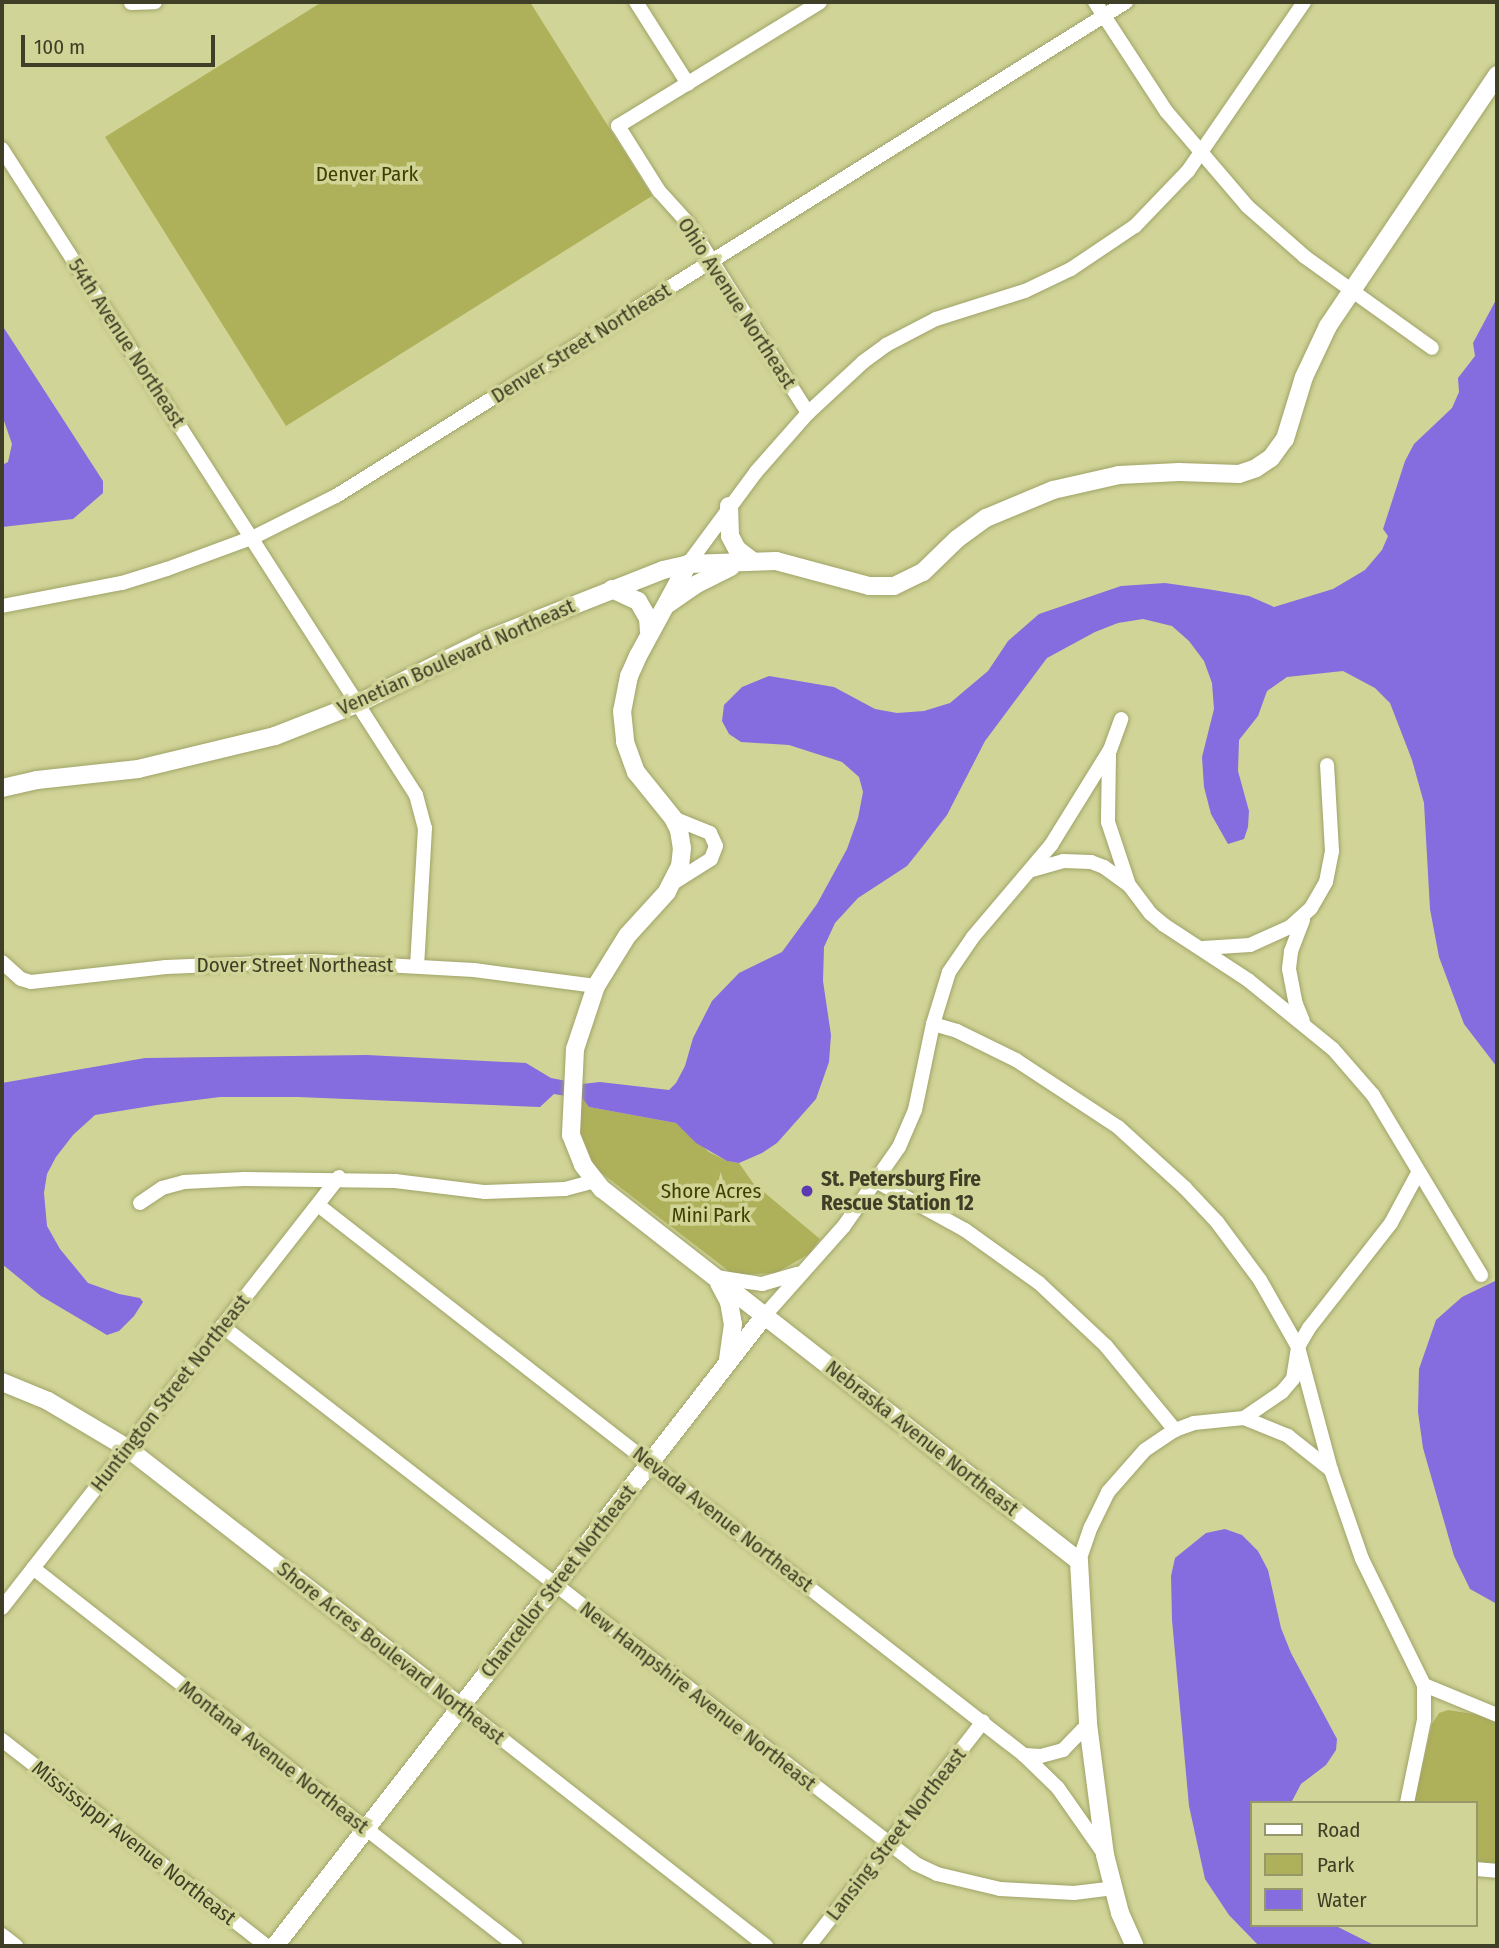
<!DOCTYPE html>
<style>
body{margin:0}
#map{position:relative;width:1499px;height:1948px;overflow:hidden;background:#d1d497;font-family:"Fira Sans Condensed",sans-serif}
div>[style]{position:absolute}
[style*='--x']{left:calc(var(--x)*1px);top:calc(var(--y)*1px);width:calc(var(--w)*1px);rotate:calc(var(--a)*1deg)}
.green>*{inset:0;background:#afb15a}
.water>*{inset:0;background:#856cdf}
.roads{filter:drop-shadow(0 0 2px #a0a367) drop-shadow(0 0 2px #a0a367)}
.minor>*{height:14px;margin:-7px;padding:0 7px;transform-origin:7px;border-radius:7px;background:#fff}
.tertiary>*{height:18px;margin:-9px;padding:0 9px;transform-origin:9px;border-radius:9px;background:#fff}
.dots>*{width:19px;height:19px;translate:-50% -50%;box-sizing:border-box;border:4px solid #d1d497;border-radius:50%}
span{translate:-50% -50%;white-space:nowrap;text-align:center;line-height:1.15;-webkit-text-stroke:7px #d1d497;paint-order:stroke}
.park-label{font-size:21px;color:#3e3f00}
.street-label{font-size:21px;color:#3e3f26}
.poi-label{font-size:21px;color:#3e3f26;font-weight:700}
.left{translate:0 -50%;text-align:left}
.frame{position:absolute;inset:0;border:4px solid #3e3f26;pointer-events:none}
.legend{position:absolute;left:1250px;top:1801px;width:228px;height:126px;box-sizing:border-box;background:#d1d497;border:2px solid #96986a;margin:0;padding:9px 12px;list-style:none;font-size:21px;color:#3e3f26}
.legend li{display:flex;align-items:center;gap:14px;height:35px}
.legend b{width:35px;border:2px solid #96986a}
.scale{position:absolute;left:21px;top:35px;width:194px;height:32px;box-sizing:border-box;border:4px solid #3e3f26;border-top:0;padding-left:9px;font-size:21px;line-height:24px;white-space:nowrap;color:#3e3f26;-webkit-text-stroke:5px #d1d497;paint-order:stroke}
</style>
<div id="map">
<div class="green">
<i style="clip-path:polygon(322px 2px,530px 2px,652px 196px,286px 426px,105px 137px)"></i>
<i style="clip-path:polygon(577px 1098px,584px 1099px,589px 1107px,676px 1123px,709px 1152px,727px 1161px,739px 1163px,753px 1183px,820px 1239px,809px 1254px,776px 1273px,734px 1275px,595px 1168px,579px 1129px)"></i>
<i style="clip-path:polygon(1448px 1710px,1480px 1715px,1497px 1723px,1497px 1865px,1476px 1862px,1476px 1803px,1414px 1803px,1432px 1724px,1439px 1713px)"></i>
</div>
<div class="water">
<i style="clip-path:polygon(1497px 298px,1497px 1067px,1464px 1024px,1439px 957px,1430px 909px,1424px 803px,1412px 760px,1390px 703px,1375px 688px,1343px 671px,1287px 677px,1267px 691px,1258px 716px,1239px 740px,1238px 771px,1249px 811px,1248px 827px,1244px 839px,1228px 844px,1211px 814px,1204px 787px,1202px 757px,1214px 709px,1212px 683px,1204px 661px,1189px 641px,1172px 626px,1143px 619px,1118px 623px,1095px 632px,1047px 658px,985px 741px,947px 815px,923px 846px,907px 866px,858px 898px,835px 923px,824px 947px,823px 981px,831px 1035px,829px 1062px,816px 1099px,777px 1143px,762px 1153px,739px 1163px,727px 1161px,696px 1143px,676px 1123px,589px 1107px,583px 1099px,554px 1094px,540px 1107px,298px 1097px,220px 1097px,157px 1105px,95px 1115px,73px 1135px,56px 1157px,47px 1174px,44px 1193px,47px 1226px,60px 1249px,88px 1283px,119px 1294px,140px 1298px,143px 1302px,134px 1316px,119px 1331px,107px 1335px,41px 1296px,2px 1264px,2px 1083px,145px 1058px,367px 1055px,526px 1063px,551px 1078px,582px 1084px,600px 1082px,669px 1090px,676px 1083px,685px 1066px,693px 1038px,712px 1001px,739px 973px,782px 952px,817px 904px,847px 849px,858px 818px,863px 792px,859px 777px,842px 762px,789px 745px,741px 742px,729px 734px,722px 721px,724px 705px,742px 687px,769px 676px,834px 687px,875px 709px,897px 713px,924px 711px,950px 703px,988px 671px,1008px 641px,1039px 614px,1121px 586px,1165px 583px,1207px 589px,1249px 596px,1274px 607px,1333px 589px,1365px 570px,1382px 550px,1388px 536px,1383px 529px,1405px 461px,1414px 444px,1452px 408px,1459px 392px,1458px 378px,1475px 356px,1473px 343px)"></i>
<i style="clip-path:polygon(2px 325px,103px 481px,103px 493px,73px 519px,2px 527px,2px 465px,8px 462px,12px 444px,2px 415px)"></i>
<i style="clip-path:polygon(1495px 1281px,1497px 1282px,1497px 1604px,1470px 1589px,1454px 1556px,1423px 1448px,1418px 1412px,1419px 1369px,1436px 1320px,1462px 1297px)"></i>
<i style="clip-path:polygon(1225px 1529px,1242px 1535px,1258px 1551px,1268px 1570px,1281px 1628px,1291px 1653px,1337px 1739px,1336px 1750px,1326px 1765px,1301px 1784px,1291px 1803px,1252px 1803px,1252px 1925px,1334px 1925px,1376px 1946px,1259px 1946px,1229px 1915px,1205px 1879px,1189px 1806px,1172px 1620px,1171px 1576px,1175px 1558px,1206px 1533px)"></i>
</div>
<div class="roads">
<div class="minor">
<i style="--x:636;--y:2;--w:97;--a:57.6"></i>
<i style="--x:1095;--y:2;--w:130;--a:56.9"></i>
<i style="--x:1166;--y:111;--w:125;--a:49.5"></i>
<i style="--x:1247;--y:206;--w:77;--a:41.3"></i>
<i style="--x:1305;--y:257;--w:156;--a:35.6"></i>
<i style="--x:131;--y:3;--w:24;--a:-2"></i>
<i style="--x:2;--y:149;--w:767;--a:57.35"></i>
<i style="--x:416;--y:795;--w:34;--a:75"></i>
<i style="--x:425;--y:828;--w:137;--a:93.3"></i>
<i style="--x:808;--y:413;--w:225;--a:-122.3"></i>
<i style="--x:688;--y:223;--w:43;--a:-132.2"></i>
<i style="--x:659;--y:191;--w:77;--a:-122.2"></i>
<i style="--x:618;--y:126;--w:237;--a:-31.5"></i>
<i style="--x:688;--y:564;--w:114;--a:-53.5"></i>
<i style="--x:756;--y:472;--w:79;--a:-48.6"></i>
<i style="--x:808;--y:413;--w:75;--a:-42.8"></i>
<i style="--x:863;--y:362;--w:29;--a:-36"></i>
<i style="--x:886;--y:345;--w:56;--a:-27.5"></i>
<i style="--x:936;--y:319;--w:93;--a:-17.5"></i>
<i style="--x:1025;--y:291;--w:51;--a:-25.6"></i>
<i style="--x:1071;--y:269;--w:77;--a:-33.9"></i>
<i style="--x:1135;--y:226;--w:76;--a:-46.1"></i>
<i style="--x:1188;--y:171;--w:205;--a:-55.5"></i>
<i style="--x:2;--y:606;--w:122;--a:-10.9"></i>
<i style="--x:122;--y:583;--w:47;--a:-17.3"></i>
<i style="--x:167;--y:569;--w:93;--a:-20.2"></i>
<i style="--x:254;--y:537;--w:92;--a:-26.6"></i>
<i style="--x:336;--y:496;--w:932;--a:-32.02"></i>
<i style="--x:1109;--y:755;--w:67;--a:90.9"></i>
<i style="--x:1108;--y:822;--w:63;--a:71.6"></i>
<i style="--x:673;--y:818;--w:40;--a:22"></i>
<i style="--x:710;--y:833;--w:14;--a:65"></i>
<i style="--x:716;--y:846;--w:14;--a:111"></i>
<i style="--x:711;--y:859;--w:45;--a:147.7"></i>
<i style="--x:1032;--y:870;--w:32;--a:-16"></i>
<i style="--x:1063;--y:861;--w:28;--a:2"></i>
<i style="--x:1091;--y:862;--w:14;--a:21"></i>
<i style="--x:1104;--y:867;--w:31;--a:36"></i>
<i style="--x:1129;--y:885;--w:36;--a:53"></i>
<i style="--x:1151;--y:914;--w:17;--a:40"></i>
<i style="--x:1164;--y:925;--w:100;--a:33.2"></i>
<i style="--x:1248;--y:980;--w:109;--a:39.1"></i>
<i style="--x:1333;--y:1049;--w:61;--a:49"></i>
<i style="--x:1373;--y:1095;--w:210;--a:59"></i>
<i style="--x:1303;--y:920;--w:34;--a:111"></i>
<i style="--x:1291;--y:952;--w:17;--a:97"></i>
<i style="--x:1289;--y:969;--w:36;--a:79"></i>
<i style="--x:1296;--y:1004;--w:18;--a:68"></i>
<i style="--x:1203;--y:948;--w:47;--a:-3.7"></i>
<i style="--x:1250;--y:945;--w:44;--a:-24.2"></i>
<i style="--x:1290;--y:927;--w:28;--a:-42"></i>
<i style="--x:1311;--y:908;--w:30;--a:-60"></i>
<i style="--x:1326;--y:882;--w:32;--a:-79"></i>
<i style="--x:1332;--y:851;--w:86;--a:-93.3"></i>
<i style="--x:2;--y:962;--w:25;--a:42"></i>
<i style="--x:21;--y:979;--w:10;--a:17"></i>
<i style="--x:31;--y:982;--w:136;--a:-6.3"></i>
<i style="--x:166;--y:967;--w:147;--a:-2.3"></i>
<i style="--x:313;--y:961;--w:161;--a:3.2"></i>
<i style="--x:474;--y:970;--w:123;--a:7.5"></i>
<i style="--x:933;--y:1024;--w:25;--a:16"></i>
<i style="--x:957;--y:1031;--w:66;--a:26.2"></i>
<i style="--x:1016;--y:1060;--w:122;--a:33.3"></i>
<i style="--x:1118;--y:1127;--w:91;--a:42.3"></i>
<i style="--x:1185;--y:1188;--w:47;--a:46.7"></i>
<i style="--x:1217;--y:1222;--w:72;--a:53.4"></i>
<i style="--x:1260;--y:1280;--w:77;--a:60.4"></i>
<i style="--x:1298;--y:1347;--w:127;--a:75"></i>
<i style="--x:1331;--y:1470;--w:94;--a:70.8"></i>
<i style="--x:1362;--y:1559;--w:140;--a:63.8"></i>
<i style="--x:1424;--y:1685;--w:35;--a:90"></i>
<i style="--x:1424;--y:1720;--w:85;--a:101.6"></i>
<i style="--x:878;--y:1182;--w:99;--a:28.9"></i>
<i style="--x:965;--y:1230;--w:91;--a:35.6"></i>
<i style="--x:1039;--y:1283;--w:92;--a:43.2"></i>
<i style="--x:1106;--y:1346;--w:109;--a:50.6"></i>
<i style="--x:140;--y:1203;--w:27;--a:-34"></i>
<i style="--x:162;--y:1188;--w:23;--a:-15"></i>
<i style="--x:184;--y:1182;--w:60;--a:-2.9"></i>
<i style="--x:244;--y:1179;--w:151;--a:0.8"></i>
<i style="--x:395;--y:1181;--w:91;--a:7"></i>
<i style="--x:485;--y:1192;--w:80;--a:-2.1"></i>
<i style="--x:565;--y:1189;--w:31;--a:-15"></i>
<i style="--x:318;--y:1205;--w:895;--a:37.92"></i>
<i style="--x:1024;--y:1755;--w:47;--a:44.1"></i>
<i style="--x:1058;--y:1788;--w:82;--a:55"></i>
<i style="--x:716;--y:1277;--w:47;--a:8.7"></i>
<i style="--x:762;--y:1284;--w:37;--a:-16"></i>
<i style="--x:765;--y:1315;--w:119;--a:-48.4"></i>
<i style="--x:844;--y:1226;--w:96;--a:-55.2"></i>
<i style="--x:899;--y:1147;--w:40;--a:-66.6"></i>
<i style="--x:915;--y:1110;--w:88;--a:-78.2"></i>
<i style="--x:933;--y:1024;--w:54;--a:-72.9"></i>
<i style="--x:949;--y:972;--w:42;--a:-55.6"></i>
<i style="--x:973;--y:937;--w:121;--a:-49.7"></i>
<i style="--x:1051;--y:845;--w:112;--a:-58.2"></i>
<i style="--x:1110;--y:750;--w:33;--a:-70"></i>
<i style="--x:222;--y:1326;--w:878;--a:37.78"></i>
<i style="--x:916;--y:1864;--w:23;--a:25"></i>
<i style="--x:937;--y:1874;--w:65;--a:13.4"></i>
<i style="--x:1000;--y:1889;--w:74;--a:3.1"></i>
<i style="--x:1074;--y:1893;--w:38;--a:-7"></i>
<i style="--x:1244;--y:1418;--w:48;--a:22.2"></i>
<i style="--x:1288;--y:1436;--w:55;--a:38.3"></i>
<i style="--x:1079;--y:1561;--w:36;--a:-71"></i>
<i style="--x:1091;--y:1527;--w:39;--a:-64"></i>
<i style="--x:1108;--y:1492;--w:56;--a:-48.6"></i>
<i style="--x:1145;--y:1450;--w:36;--a:-34"></i>
<i style="--x:1175;--y:1430;--w:20;--a:-20"></i>
<i style="--x:1194;--y:1423;--w:50;--a:-5.7"></i>
<i style="--x:1244;--y:1418;--w:46;--a:-34.4"></i>
<i style="--x:1282;--y:1392;--w:17;--a:-50"></i>
<i style="--x:1293;--y:1379;--w:32;--a:-81"></i>
<i style="--x:1298;--y:1347;--w:22;--a:-60"></i>
<i style="--x:1309;--y:1328;--w:133;--a:-52"></i>
<i style="--x:1391;--y:1223;--w:57;--a:-61.6"></i>
<i style="--x:33;--y:1568;--w:613;--a:38.05"></i>
<i style="--x:2;--y:1608;--w:547;--a:-51.98"></i>
<i style="--x:1424;--y:1685;--w:79;--a:22.3"></i>
<i style="--x:460;--y:1706;--w:389;--a:38.1"></i>
<i style="--x:2;--y:1740;--w:336;--a:37.9"></i>
<i style="--x:1024;--y:1755;--w:17;--a:3"></i>
<i style="--x:1041;--y:1756;--w:23;--a:-15"></i>
<i style="--x:1063;--y:1750;--w:36;--a:-46"></i>
<i style="--x:1476;--y:1869;--w:21;--a:5"></i>
<i style="--x:2;--y:1935;--w:18;--a:38"></i>
<i style="--x:809;--y:1946;--w:284;--a:-52.2"></i>
</div>
<div class="tertiary">
<i style="--x:729;--y:506;--w:30;--a:88"></i>
<i style="--x:730;--y:536;--w:15;--a:62"></i>
<i style="--x:737;--y:549;--w:18;--a:38"></i>
<i style="--x:688;--y:564;--w:105;--a:118.5"></i>
<i style="--x:638;--y:656;--w:22;--a:114"></i>
<i style="--x:629;--y:676;--w:36;--a:101"></i>
<i style="--x:622;--y:711;--w:31;--a:84"></i>
<i style="--x:625;--y:742;--w:32;--a:70"></i>
<i style="--x:636;--y:772;--w:59;--a:51.2"></i>
<i style="--x:673;--y:818;--w:13;--a:63"></i>
<i style="--x:679;--y:830;--w:18;--a:81"></i>
<i style="--x:682;--y:848;--w:18;--a:96"></i>
<i style="--x:680;--y:866;--w:29;--a:117"></i>
<i style="--x:667;--y:892;--w:59;--a:132.3"></i>
<i style="--x:627;--y:936;--w:59;--a:121.8"></i>
<i style="--x:596;--y:986;--w:66;--a:108.4"></i>
<i style="--x:575;--y:1049;--w:86;--a:92.7"></i>
<i style="--x:571;--y:1135;--w:32;--a:68"></i>
<i style="--x:583;--y:1165;--w:31;--a:52"></i>
<i style="--x:602;--y:1189;--w:605;--a:37.95"></i>
<i style="--x:1079;--y:1561;--w:163;--a:86.8"></i>
<i style="--x:1088;--y:1724;--w:132;--a:82.6"></i>
<i style="--x:1105;--y:1855;--w:60;--a:75.5"></i>
<i style="--x:1120;--y:1913;--w:36;--a:66"></i>
<i style="--x:612;--y:589;--w:29;--a:25"></i>
<i style="--x:638;--y:601;--w:20;--a:60"></i>
<i style="--x:648;--y:618;--w:13;--a:86"></i>
<i style="--x:668;--y:604;--w:33;--a:-35"></i>
<i style="--x:695;--y:585;--w:40;--a:-26.6"></i>
<i style="--x:2;--y:788;--w:36;--a:-13"></i>
<i style="--x:37;--y:780;--w:102;--a:-6.2"></i>
<i style="--x:138;--y:769;--w:141;--a:-13.5"></i>
<i style="--x:275;--y:736;--w:90;--a:-21.4"></i>
<i style="--x:359;--y:703;--w:144;--a:-26.4"></i>
<i style="--x:488;--y:639;--w:188;--a:-21.5"></i>
<i style="--x:663;--y:570;--w:26;--a:-13"></i>
<i style="--x:688;--y:564;--w:88;--a:-2"></i>
<i style="--x:776;--y:561;--w:96;--a:15"></i>
<i style="--x:869;--y:586;--w:25;--a:0"></i>
<i style="--x:894;--y:586;--w:32;--a:-26"></i>
<i style="--x:923;--y:572;--w:47;--a:-44.1"></i>
<i style="--x:957;--y:539;--w:36;--a:-36"></i>
<i style="--x:986;--y:518;--w:73;--a:-22.7"></i>
<i style="--x:1053;--y:490;--w:68;--a:-12.8"></i>
<i style="--x:1119;--y:475;--w:60;--a:-2.9"></i>
<i style="--x:1179;--y:472;--w:60;--a:1.9"></i>
<i style="--x:1239;--y:474;--w:18;--a:-19"></i>
<i style="--x:1256;--y:468;--w:18;--a:-34"></i>
<i style="--x:1271;--y:458;--w:24;--a:-54"></i>
<i style="--x:1285;--y:439;--w:65;--a:-73"></i>
<i style="--x:1304;--y:377;--w:56;--a:-64.8"></i>
<i style="--x:1328;--y:326;--w:303;--a:-56"></i>
<i style="--x:719;--y:1283;--w:21;--a:62"></i>
<i style="--x:729;--y:1302;--w:22;--a:80"></i>
<i style="--x:733;--y:1324;--w:36;--a:98"></i>
<i style="--x:2;--y:1382;--w:50;--a:22.4"></i>
<i style="--x:48;--y:1401;--w:92;--a:30.7"></i>
<i style="--x:127;--y:1448;--w:421;--a:37.8"></i>
<i style="--x:275;--y:1946;--w:799;--a:-52.17"></i>
</div>
</div>
<div class="dots">
<i style="left:807px;top:1191px;background:#5b39b1"></i>
</div>
<div class="park-label">
<span style="left:367px;top:174px">Denver Park</span>
<span style="left:711px;top:1203px">Shore Acres<br>Mini Park</span>
</div>
<div class="street-label">
<span style="left:737px;top:303px;rotate:57deg">Ohio Avenue Northeast</span>
<span style="left:127px;top:343px;rotate:57deg">54th Avenue Northeast</span>
<span style="left:581px;top:343px;rotate:-32deg">Denver Street Northeast</span>
<span style="left:456px;top:657px;rotate:-24deg">Venetian Boulevard Northeast</span>
<span style="left:295px;top:965px">Dover Street Northeast</span>
<span style="left:170px;top:1393px;rotate:-52deg">Huntington Street Northeast</span>
<span style="left:922px;top:1438px;rotate:38deg">Nebraska Avenue Northeast</span>
<span style="left:723px;top:1519px;rotate:38deg">Nevada Avenue Northeast</span>
<span style="left:558px;top:1581px;rotate:-52deg">Chancellor Street Northeast</span>
<span style="left:391px;top:1653px;rotate:38deg">Shore Acres Boulevard Northeast</span>
<span style="left:698px;top:1696px;rotate:38deg">New Hampshire Avenue Northeast</span>
<span style="left:274px;top:1757px;rotate:38deg">Montana Avenue Northeast</span>
<span style="left:896px;top:1834px;rotate:-52deg">Lansing Street Northeast</span>
<span style="left:134px;top:1843px;rotate:38deg">Mississippi Avenue Northeast</span>
</div>
<div class="poi-label">
<span class="left" style="left:821px;top:1191px">St. Petersburg Fire<br>Rescue Station 12</span>
</div>
<div class="frame"></div>
<ul class="legend">
<li><b style="height:9px;background:#fff"></b>Road</li>
<li><b style="height:19px;background:#afb15a"></b>Park</li>
<li><b style="height:19px;background:#856cdf"></b>Water</li>
</ul>
<div class="scale">100 m</div>
</div>
